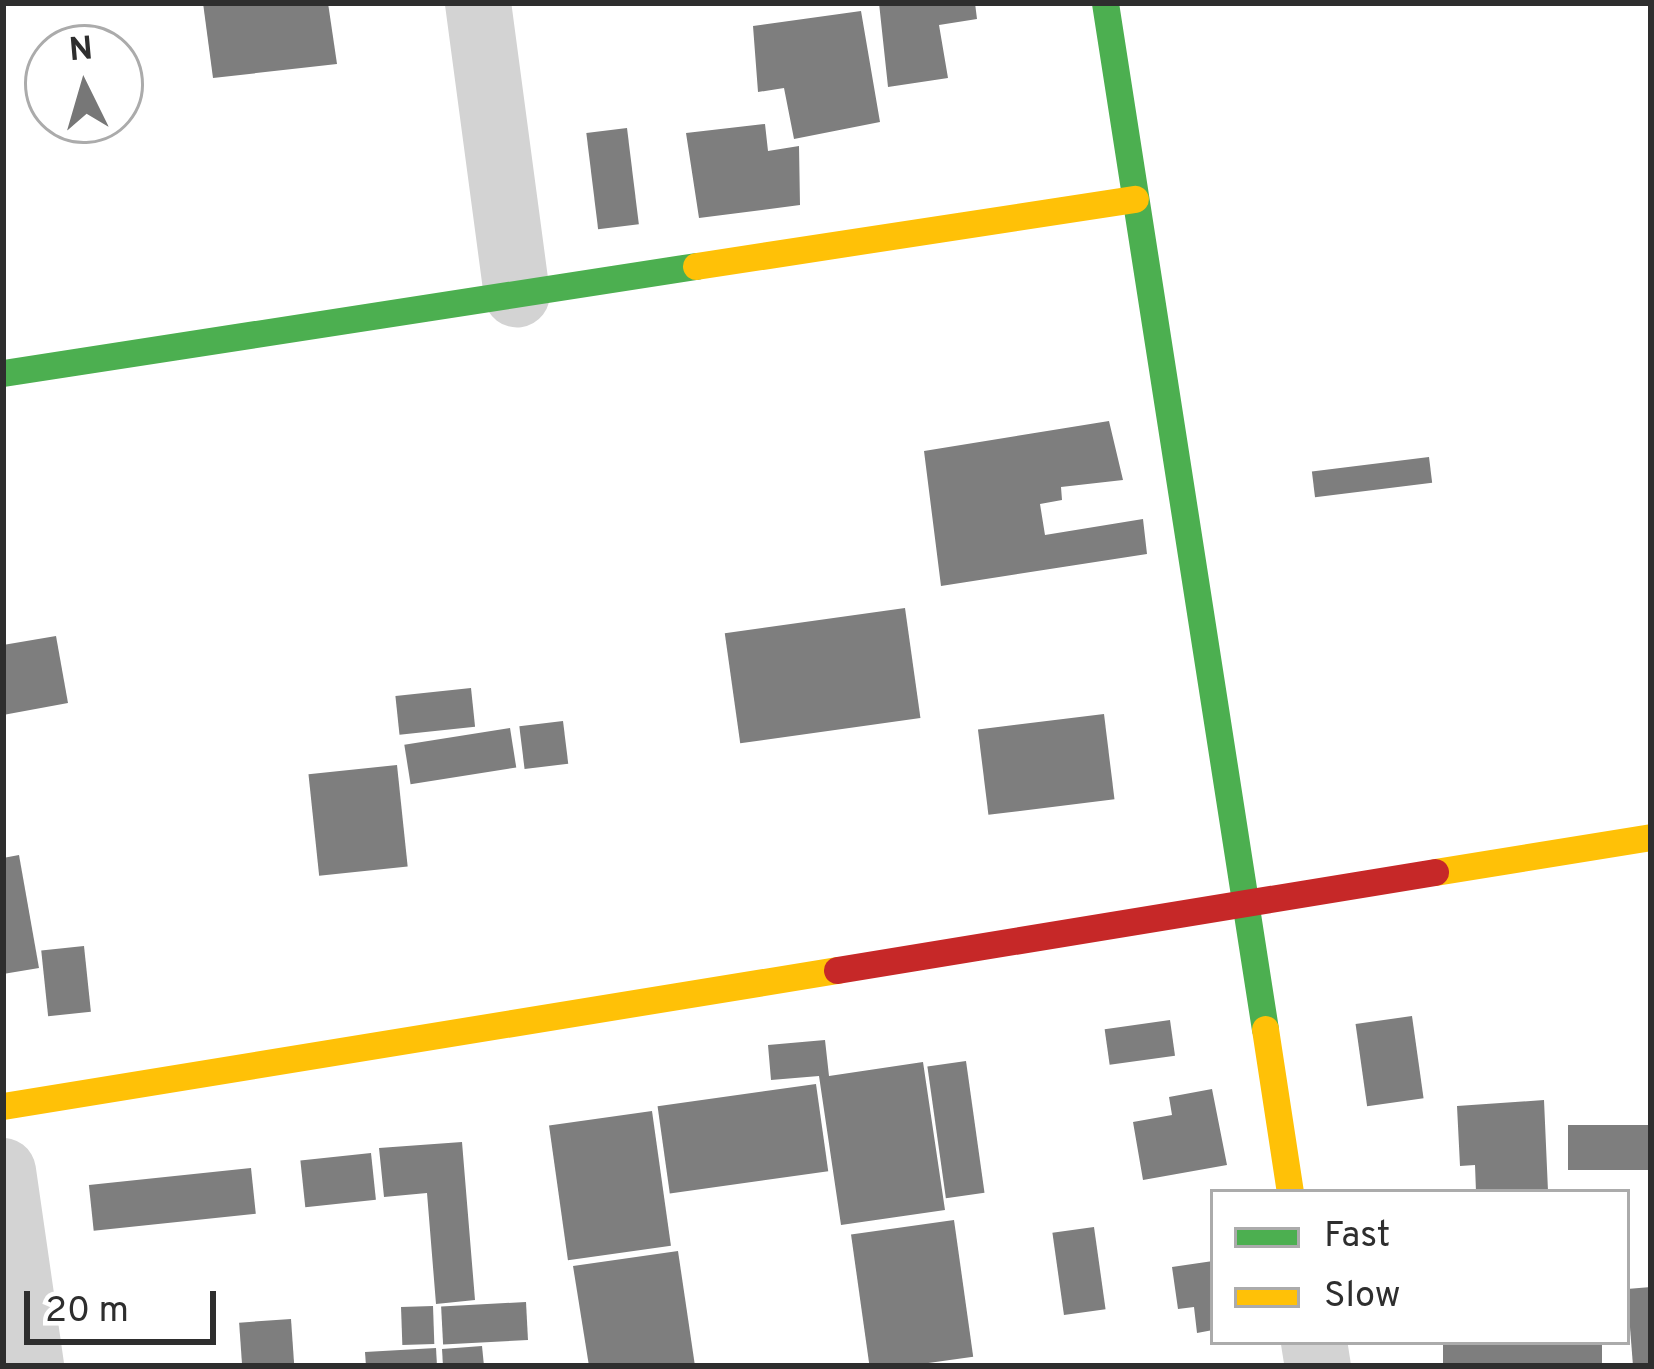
<!DOCTYPE html>
<style>
body{margin:0}
#map{position:relative;width:1654px;height:1369px;overflow:hidden;background:#fff;font-family:Overpass,sans-serif}
div>[style]{position:absolute}
[style*='--x']{left:calc(var(--x)*1px);top:calc(var(--y)*1px);width:calc(var(--w)*1px);rotate:calc(var(--a)*1deg)}
.building>*{inset:0;background:#7e7e7e;transform-origin:0 0}
.street>*{height:66px;margin:-33px;padding:0 33px;transform-origin:33px;border-radius:33px;background:#d3d3d3}
.fast>*{height:27px;margin:-13.5px;padding:0 13.5px;transform-origin:13.5px;border-radius:13.5px;background:#4caf50}
.slow>*{height:27px;margin:-13.5px;padding:0 13.5px;transform-origin:13.5px;border-radius:13.5px;background:#ffc107}
.jam>*{height:27px;margin:-13.5px;padding:0 13.5px;transform-origin:13.5px;border-radius:13.5px;background:#c62828}
span{translate:-50% -50%;white-space:nowrap;text-align:center;line-height:1.15;-webkit-text-stroke:12px #fff;paint-order:stroke}
.frame{position:absolute;inset:0;border:6px solid #2e2e2e;pointer-events:none}
.legend{position:absolute;left:1210px;top:1189px;width:420px;height:156px;box-sizing:border-box;background:#fff;border:3px solid #ababab;margin:0;padding:15px 21px;list-style:none;font-size:36px;color:#2e2e2e}
.legend li{display:flex;align-items:center;gap:24px;height:60px}
.legend b{width:60px;border:3px solid #ababab}
.north{position:absolute;left:24px;top:24px;width:120px;height:120px;box-sizing:border-box;background:#fff;border:3px solid #ababab;border-radius:50%;rotate:355deg;font-size:33px;font-weight:700;line-height:48px;text-align:center;color:#2e2e2e}
.north::after{content:'';display:block;margin:auto;width:42px;height:54px;background:#777;clip-path:polygon(50% 0,100% 100%,50% 72%,0 100%)}
.scale{position:absolute;left:24px;top:1291px;width:192px;height:54px;box-sizing:border-box;border:6px solid #2e2e2e;border-top:0;padding-left:15px;font-size:36px;line-height:42px;white-space:nowrap;color:#2e2e2e;-webkit-text-stroke:9px #fff;paint-order:stroke}
</style>
<div id="map">
<div class="building">
<i style="clip-path:polygon(203px 3px,328px 3px,337px 64px,213px 78px)"></i>
<i style="clip-path:polygon(879px 3px,975px 3px,977px 19px,939px 25px,948px 78px,888px 87px)"></i>
<i style="clip-path:polygon(861px 11px,880px 122px,794px 139px,784px 88px,758px 92px,753px 26px)"></i>
<i style="clip-path:polygon(765px 124px,768px 151px,799px 146px,800px 205px,699px 218px,686px 133px)"></i>
<i style="left:627px;top:128px;width:97px;height:41px;rotate:83deg"></i>
<i style="clip-path:polygon(1109px 421px,1123px 480px,1061px 487px,1062px 500px,1040px 504px,1045px 535px,1143px 519px,1147px 554px,941px 586px,924px 451px)"></i>
<i style="left:1429px;top:457px;width:26px;height:118px;rotate:83deg"></i>
<i style="left:905px;top:608px;width:111px;height:182px;rotate:82deg"></i>
<i style="clip-path:polygon(56px 636px,68px 703px,3px 715px,3px 645px)"></i>
<i style="left:471px;top:688px;width:39px;height:76px;rotate:84deg"></i>
<i style="left:1104px;top:714px;width:86px;height:127px;rotate:83deg"></i>
<i style="left:563px;top:721px;width:43px;height:44px;rotate:83deg"></i>
<i style="left:510px;top:728px;width:40px;height:107px;rotate:81deg"></i>
<i style="left:397px;top:765px;width:102px;height:89px;rotate:84deg"></i>
<i style="clip-path:polygon(19px 855px,39px 968px,3px 974px,3px 858px)"></i>
<i style="left:84px;top:946px;width:66px;height:43px;rotate:84deg"></i>
<i style="left:1412px;top:1016px;width:83px;height:57px;rotate:82deg"></i>
<i style="left:1170px;top:1020px;width:36px;height:66px;rotate:82deg"></i>
<i style="clip-path:polygon(825px 1040px,829px 1076px,923px 1062px,945px 1210px,841px 1225px,819px 1076px,771px 1080px,768px 1045px)"></i>
<i style="left:966px;top:1061px;width:133px;height:39px;rotate:82deg"></i>
<i style="left:816px;top:1084px;width:88px;height:160px;rotate:82deg"></i>
<i style="clip-path:polygon(1212px 1089px,1227px 1165px,1143px 1180px,1133px 1122px,1172px 1115px,1169px 1097px)"></i>
<i style="clip-path:polygon(1544px 1100px,1548px 1191px,1476px 1192px,1475px 1165px,1460px 1166px,1457px 1106px)"></i>
<i style="left:652px;top:1111px;width:136px;height:104px;rotate:82deg"></i>
<i style="left:1651px;top:1125px;width:45px;height:83px;rotate:90deg"></i>
<i style="clip-path:polygon(462px 1142px,475px 1300px,436px 1304px,427px 1193px,384px 1197px,379px 1148px)"></i>
<i style="left:371px;top:1153px;width:47px;height:71px;rotate:84deg"></i>
<i style="left:251px;top:1168px;width:46px;height:163px;rotate:84deg"></i>
<i style="left:954px;top:1220px;width:138px;height:104px;rotate:82deg"></i>
<i style="left:1094px;top:1227px;width:83px;height:42px;rotate:82deg"></i>
<i style="clip-path:polygon(678px 1251px,695px 1366px,589px 1366px,573px 1266px)"></i>
<i style="clip-path:polygon(1213px 1261px,1213px 1330px,1197px 1333px,1194px 1307px,1178px 1309px,1172px 1267px)"></i>
<i style="clip-path:polygon(1651px 1287px,1651px 1366px,1633px 1366px,1627px 1289px)"></i>
<i style="left:526px;top:1302px;width:38px;height:85px;rotate:87deg"></i>
<i style="left:433px;top:1306px;width:38px;height:32px;rotate:88deg"></i>
<i style="left:291px;top:1319px;width:47px;height:52px;rotate:86deg"></i>
<i style="left:1443px;top:1342px;width:159px;height:24px"></i>
<i style="clip-path:polygon(482px 1346px,484px 1366px,443px 1366px,442px 1349px)"></i>
<i style="clip-path:polygon(436px 1348px,437px 1366px,366px 1366px,365px 1352px)"></i>
</div>
<div class="street">
<i style="--x:478;--y:3;--w:294;--a:82.4"></i>
<i style="--x:3;--y:1171;--w:197;--a:81.8"></i>
<i style="--x:1314;--y:1342;--w:24;--a:81"></i>
</div>
<div class="fast">
<i style="--x:1105;--y:3;--w:1038;--a:81.14"></i>
<i style="--x:3;--y:373;--w:701;--a:-8.78"></i>
</div>
<div class="slow">
<i style="--x:696;--y:266;--w:444;--a:-8.7"></i>
<i style="--x:1435;--y:872;--w:219;--a:-9.2"></i>
<i style="--x:1265;--y:1029;--w:165;--a:81.3"></i>
<i style="--x:3;--y:1106;--w:845;--a:-9.26"></i>
</div>
<div class="jam">
<i style="--x:837;--y:970;--w:606;--a:-9.31"></i>
</div>
<div class="frame"></div>
<ul class="legend">
<li><b style="height:15px;background:#4caf50"></b>Fast</li>
<li><b style="height:15px;background:#ffc107"></b>Slow</li>
</ul>
<div class="north">N</div>
<div class="scale">20 m</div>
</div>
